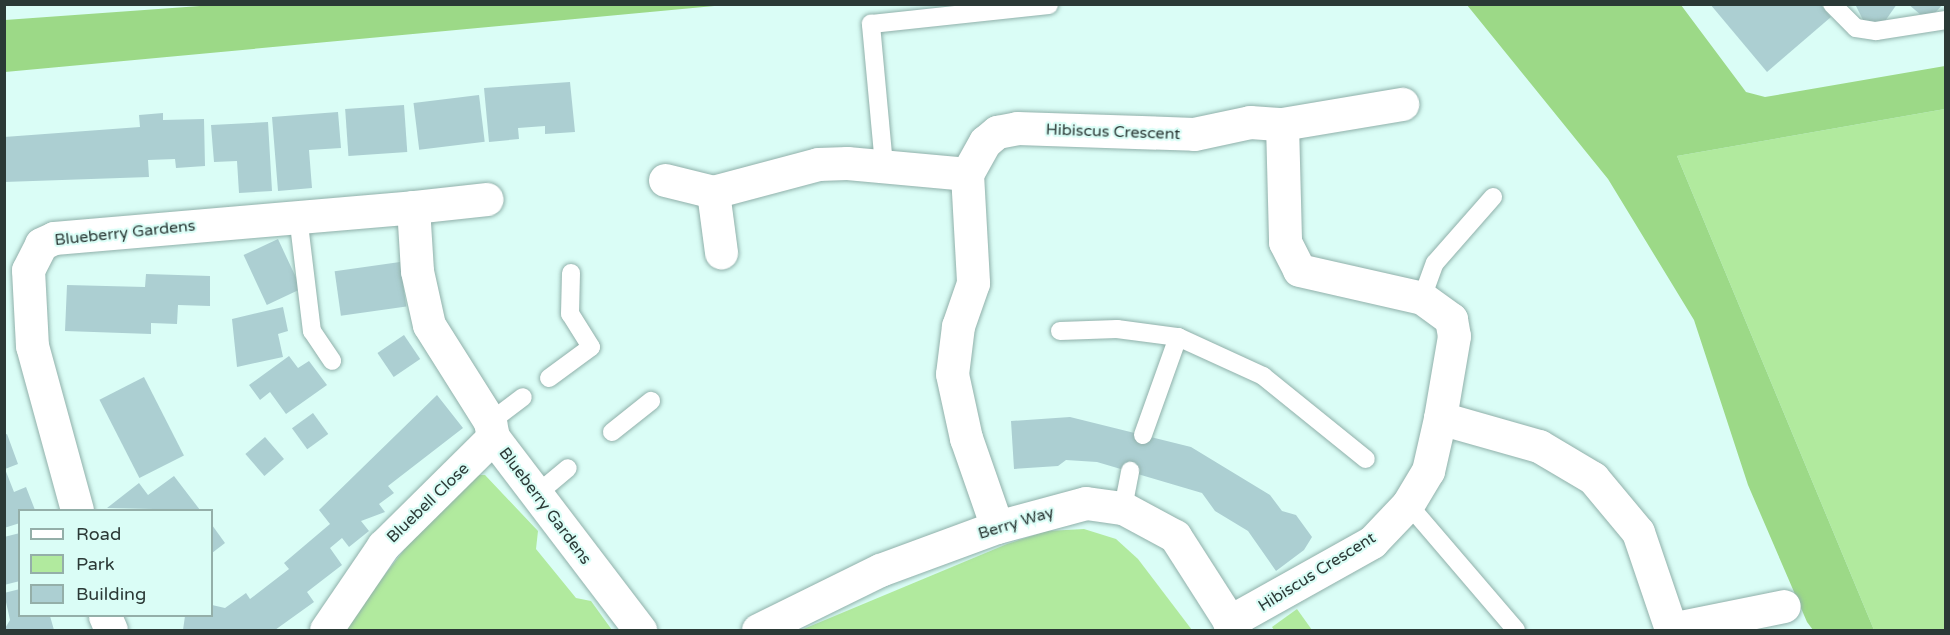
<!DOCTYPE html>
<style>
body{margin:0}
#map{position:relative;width:1950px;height:635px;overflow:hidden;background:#dafdf6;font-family:"Varela Round",sans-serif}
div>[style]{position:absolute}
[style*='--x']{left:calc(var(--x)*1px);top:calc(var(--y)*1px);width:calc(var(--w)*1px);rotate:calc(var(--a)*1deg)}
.green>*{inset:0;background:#b1ea9e}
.forest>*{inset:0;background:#9cd987}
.building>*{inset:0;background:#accfd2;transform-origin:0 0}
.roads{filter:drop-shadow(0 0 2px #90b0aa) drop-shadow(0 0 2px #90b0aa)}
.service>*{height:18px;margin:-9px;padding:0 9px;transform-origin:9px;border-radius:9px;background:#fff}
.minor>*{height:33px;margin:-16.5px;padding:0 16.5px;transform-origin:16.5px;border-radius:16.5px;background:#fff}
span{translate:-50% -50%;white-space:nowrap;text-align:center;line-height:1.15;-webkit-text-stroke:4.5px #dafdf6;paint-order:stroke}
.street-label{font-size:16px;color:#2b3936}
.frame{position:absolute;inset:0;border:6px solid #2b3936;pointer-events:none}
.legend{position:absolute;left:18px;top:509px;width:195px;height:108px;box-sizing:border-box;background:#dafdf6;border:2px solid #94afa9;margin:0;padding:8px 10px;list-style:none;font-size:18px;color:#2b3936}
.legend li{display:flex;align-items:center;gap:12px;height:30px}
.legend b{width:30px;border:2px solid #94afa9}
</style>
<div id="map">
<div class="green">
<i style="clip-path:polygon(1945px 109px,1945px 630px,1874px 630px,1677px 156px)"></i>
<i style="clip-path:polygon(474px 475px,485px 475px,538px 531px,536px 549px,576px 598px,591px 601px,612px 630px,342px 630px,431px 515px)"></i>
<i style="clip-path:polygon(1084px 529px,1116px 539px,1138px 559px,1192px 630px,801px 630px,1007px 544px,1047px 531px)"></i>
<i style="clip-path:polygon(1297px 609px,1312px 630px,1274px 630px,1272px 627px)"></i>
</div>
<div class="forest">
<i style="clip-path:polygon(214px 5px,214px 4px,725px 5px,5px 72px,5px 20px)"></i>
<i style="clip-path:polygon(1467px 5px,1681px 5px,1746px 92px,1765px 97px,1945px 66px,1945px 109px,1677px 156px,1874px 630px,1813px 630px,1807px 622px,1748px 485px,1694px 320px,1608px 179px)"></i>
</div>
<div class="building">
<i style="clip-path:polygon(1710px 4px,1820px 4px,1831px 17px,1767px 72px)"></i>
<i style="clip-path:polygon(1897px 4px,1883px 24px,1863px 20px,1856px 6px)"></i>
<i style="clip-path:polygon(1908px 4px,1943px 4px,1935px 13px,1921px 15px)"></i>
<i style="clip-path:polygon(570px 82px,575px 132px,545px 134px,545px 126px,518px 128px,519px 139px,489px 142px,484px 88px)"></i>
<i style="left:479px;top:95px;width:47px;height:66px;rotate:83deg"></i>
<i style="left:404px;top:105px;width:47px;height:59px;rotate:86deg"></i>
<i style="clip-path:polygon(338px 112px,341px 148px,309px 150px,312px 188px,278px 191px,272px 117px)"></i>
<i style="clip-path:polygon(163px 113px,163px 120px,204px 119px,205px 166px,176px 168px,175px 159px,148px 160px,149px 177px,4px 182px,4px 137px,140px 127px,139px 115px)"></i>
<i style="clip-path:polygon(268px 122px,272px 191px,239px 193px,237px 161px,214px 162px,211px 125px)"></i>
<i style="left:278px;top:239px;width:55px;height:38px;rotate:65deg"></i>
<i style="left:400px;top:262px;width:45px;height:66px;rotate:82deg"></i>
<i style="clip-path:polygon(146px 274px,210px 276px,210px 306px,178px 305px,177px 324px,151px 323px,151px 334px,65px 331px,67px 285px,145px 287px)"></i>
<i style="clip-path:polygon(283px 307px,288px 331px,278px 334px,283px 357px,237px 367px,232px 319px)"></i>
<i style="left:404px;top:335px;width:29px;height:32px;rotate:56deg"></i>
<i style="clip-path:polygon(289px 356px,298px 368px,309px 361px,327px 385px,286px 414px,270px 392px,260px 400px,249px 385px)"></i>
<i style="left:144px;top:377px;width:88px;height:50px;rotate:63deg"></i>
<i style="clip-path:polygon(437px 395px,463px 428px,388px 486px,394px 493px,379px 504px,385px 512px,361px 521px,369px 531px,349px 547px,342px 538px,330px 548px,342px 565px,307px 592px,314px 602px,275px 630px,183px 630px,185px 616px,212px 616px,212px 605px,225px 608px,246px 593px,250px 599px,289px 569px,284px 563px,330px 524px,319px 510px)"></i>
<i style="left:313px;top:413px;width:26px;height:26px;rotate:54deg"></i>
<i style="clip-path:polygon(1070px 417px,1191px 447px,1270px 495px,1282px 511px,1296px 515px,1312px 537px,1304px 550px,1276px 571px,1248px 531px,1215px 511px,1202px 493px,1097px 462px,1066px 460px,1058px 466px,1014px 469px,1011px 421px)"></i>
<i style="clip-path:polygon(7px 434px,18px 464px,5px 469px,14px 492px,26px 487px,35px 510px,20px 510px,20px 523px,4px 528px,4px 435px)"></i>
<i style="left:265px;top:437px;width:29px;height:26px;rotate:49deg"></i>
<i style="clip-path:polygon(174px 476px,200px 510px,107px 508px,139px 483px,148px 495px)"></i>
<i style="clip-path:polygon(212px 525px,225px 543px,212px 553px)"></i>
<i style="clip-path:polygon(20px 533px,20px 581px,4px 585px,4px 537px)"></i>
<i style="clip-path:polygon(20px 589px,20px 616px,50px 616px,54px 630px,4px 630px,10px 620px,4px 593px)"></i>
</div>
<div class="roads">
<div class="service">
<i style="--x:1832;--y:4;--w:34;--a:45"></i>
<i style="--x:1856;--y:28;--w:20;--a:9"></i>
<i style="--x:1876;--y:31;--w:71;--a:-8.9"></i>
<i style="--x:884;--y:165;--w:142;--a:-95.3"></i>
<i style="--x:871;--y:24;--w:179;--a:-6.1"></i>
<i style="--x:298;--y:216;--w:116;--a:83.1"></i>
<i style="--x:312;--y:331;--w:36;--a:56"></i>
<i style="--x:1422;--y:298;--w:37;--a:-70"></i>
<i style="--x:1435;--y:263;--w:88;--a:-48.7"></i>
<i style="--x:1060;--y:331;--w:57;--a:-2"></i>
<i style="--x:1117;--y:329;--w:62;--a:7.5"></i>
<i style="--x:1178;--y:337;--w:104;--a:109.7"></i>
<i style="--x:1178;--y:337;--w:94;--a:24.6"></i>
<i style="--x:1263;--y:376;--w:132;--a:38.9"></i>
<i style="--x:549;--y:378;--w:52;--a:-36.4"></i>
<i style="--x:591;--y:347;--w:39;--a:-122"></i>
<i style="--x:570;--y:314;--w:41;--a:-88.6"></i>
<i style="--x:490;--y:422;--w:41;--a:-37.1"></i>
<i style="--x:612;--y:432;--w:50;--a:-38.5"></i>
<i style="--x:537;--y:494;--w:40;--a:-40"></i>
<i style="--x:1408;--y:504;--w:166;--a:49.4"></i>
<i style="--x:1123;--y:508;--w:38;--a:-79"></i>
</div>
<div class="minor">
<i style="--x:1282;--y:124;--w:122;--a:-9.5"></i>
<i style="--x:967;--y:174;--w:109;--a:86.8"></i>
<i style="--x:973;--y:283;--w:46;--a:109.2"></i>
<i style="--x:958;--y:326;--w:48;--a:97.1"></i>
<i style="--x:952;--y:374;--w:66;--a:77.7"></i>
<i style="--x:966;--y:438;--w:94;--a:70.8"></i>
<i style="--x:665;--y:180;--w:49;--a:14"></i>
<i style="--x:713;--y:192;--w:109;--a:-14.9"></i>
<i style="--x:818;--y:164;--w:29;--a:-2"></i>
<i style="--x:847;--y:163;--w:121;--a:5.2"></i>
<i style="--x:967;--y:174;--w:37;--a:-61"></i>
<i style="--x:985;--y:142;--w:16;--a:-40"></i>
<i style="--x:997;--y:132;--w:20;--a:-11"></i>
<i style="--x:1017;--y:128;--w:177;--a:1.9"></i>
<i style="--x:1194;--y:134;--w:57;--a:-12.1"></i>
<i style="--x:1250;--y:122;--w:32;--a:4"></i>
<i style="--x:1282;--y:124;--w:118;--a:88.5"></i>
<i style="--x:1285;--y:242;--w:31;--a:63"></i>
<i style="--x:1299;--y:270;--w:126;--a:12.8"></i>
<i style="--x:1422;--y:298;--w:36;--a:36"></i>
<i style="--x:1451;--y:319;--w:17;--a:80"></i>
<i style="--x:1454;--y:336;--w:83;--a:99.7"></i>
<i style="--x:713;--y:192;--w:61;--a:82.4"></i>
<i style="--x:413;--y:207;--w:74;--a:-6.2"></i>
<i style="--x:77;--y:510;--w:170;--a:-105.3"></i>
<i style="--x:32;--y:346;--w:76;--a:-93"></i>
<i style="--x:28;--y:270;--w:29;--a:-63"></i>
<i style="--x:41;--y:244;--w:14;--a:-25"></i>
<i style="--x:54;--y:238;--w:360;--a:-4.9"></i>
<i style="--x:413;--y:207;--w:64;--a:86.4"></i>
<i style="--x:417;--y:271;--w:55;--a:77.5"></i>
<i style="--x:429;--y:325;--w:115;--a:57.8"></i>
<i style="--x:490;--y:422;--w:15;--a:79"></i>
<i style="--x:493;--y:437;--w:243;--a:52.7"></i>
<i style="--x:105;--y:616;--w:15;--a:67"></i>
<i style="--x:1229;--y:622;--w:164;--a:-29.2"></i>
<i style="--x:1372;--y:542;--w:52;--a:-46.5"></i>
<i style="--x:1408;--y:504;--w:39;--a:-59"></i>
<i style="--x:1428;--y:471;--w:54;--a:-77.2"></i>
<i style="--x:1440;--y:418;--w:103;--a:15.8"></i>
<i style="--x:1539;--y:446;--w:63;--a:30.7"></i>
<i style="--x:1593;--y:478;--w:70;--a:50.2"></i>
<i style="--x:1638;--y:532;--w:102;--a:71.2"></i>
<i style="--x:1671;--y:629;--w:115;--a:-11.5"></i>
<i style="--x:326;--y:630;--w:102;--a:-55.8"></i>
<i style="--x:383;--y:546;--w:155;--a:-44.7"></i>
<i style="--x:758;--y:630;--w:136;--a:-26.2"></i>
<i style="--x:880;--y:570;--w:125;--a:-20.2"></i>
<i style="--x:997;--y:527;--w:92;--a:-15.1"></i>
<i style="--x:1086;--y:503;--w:37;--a:8"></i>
<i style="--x:1123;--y:508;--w:59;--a:28.3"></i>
<i style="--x:1175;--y:536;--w:112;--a:57.4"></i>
</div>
</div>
<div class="street-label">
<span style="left:1113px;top:132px;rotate:2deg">Hibiscus Crescent</span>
<span style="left:125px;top:233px;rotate:-6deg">Blueberry Gardens</span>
<span style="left:428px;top:503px;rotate:-44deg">Bluebell Close</span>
<span style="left:545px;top:506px;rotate:53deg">Blueberry Gardens</span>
<span style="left:1016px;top:523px;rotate:-17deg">Berry Way</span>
<span style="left:1317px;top:572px;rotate:-32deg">Hibiscus Crescent</span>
</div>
<div class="frame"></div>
<ul class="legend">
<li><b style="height:8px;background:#fff"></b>Road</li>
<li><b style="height:16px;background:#b1ea9e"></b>Park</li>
<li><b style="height:16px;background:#accfd2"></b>Building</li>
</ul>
</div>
